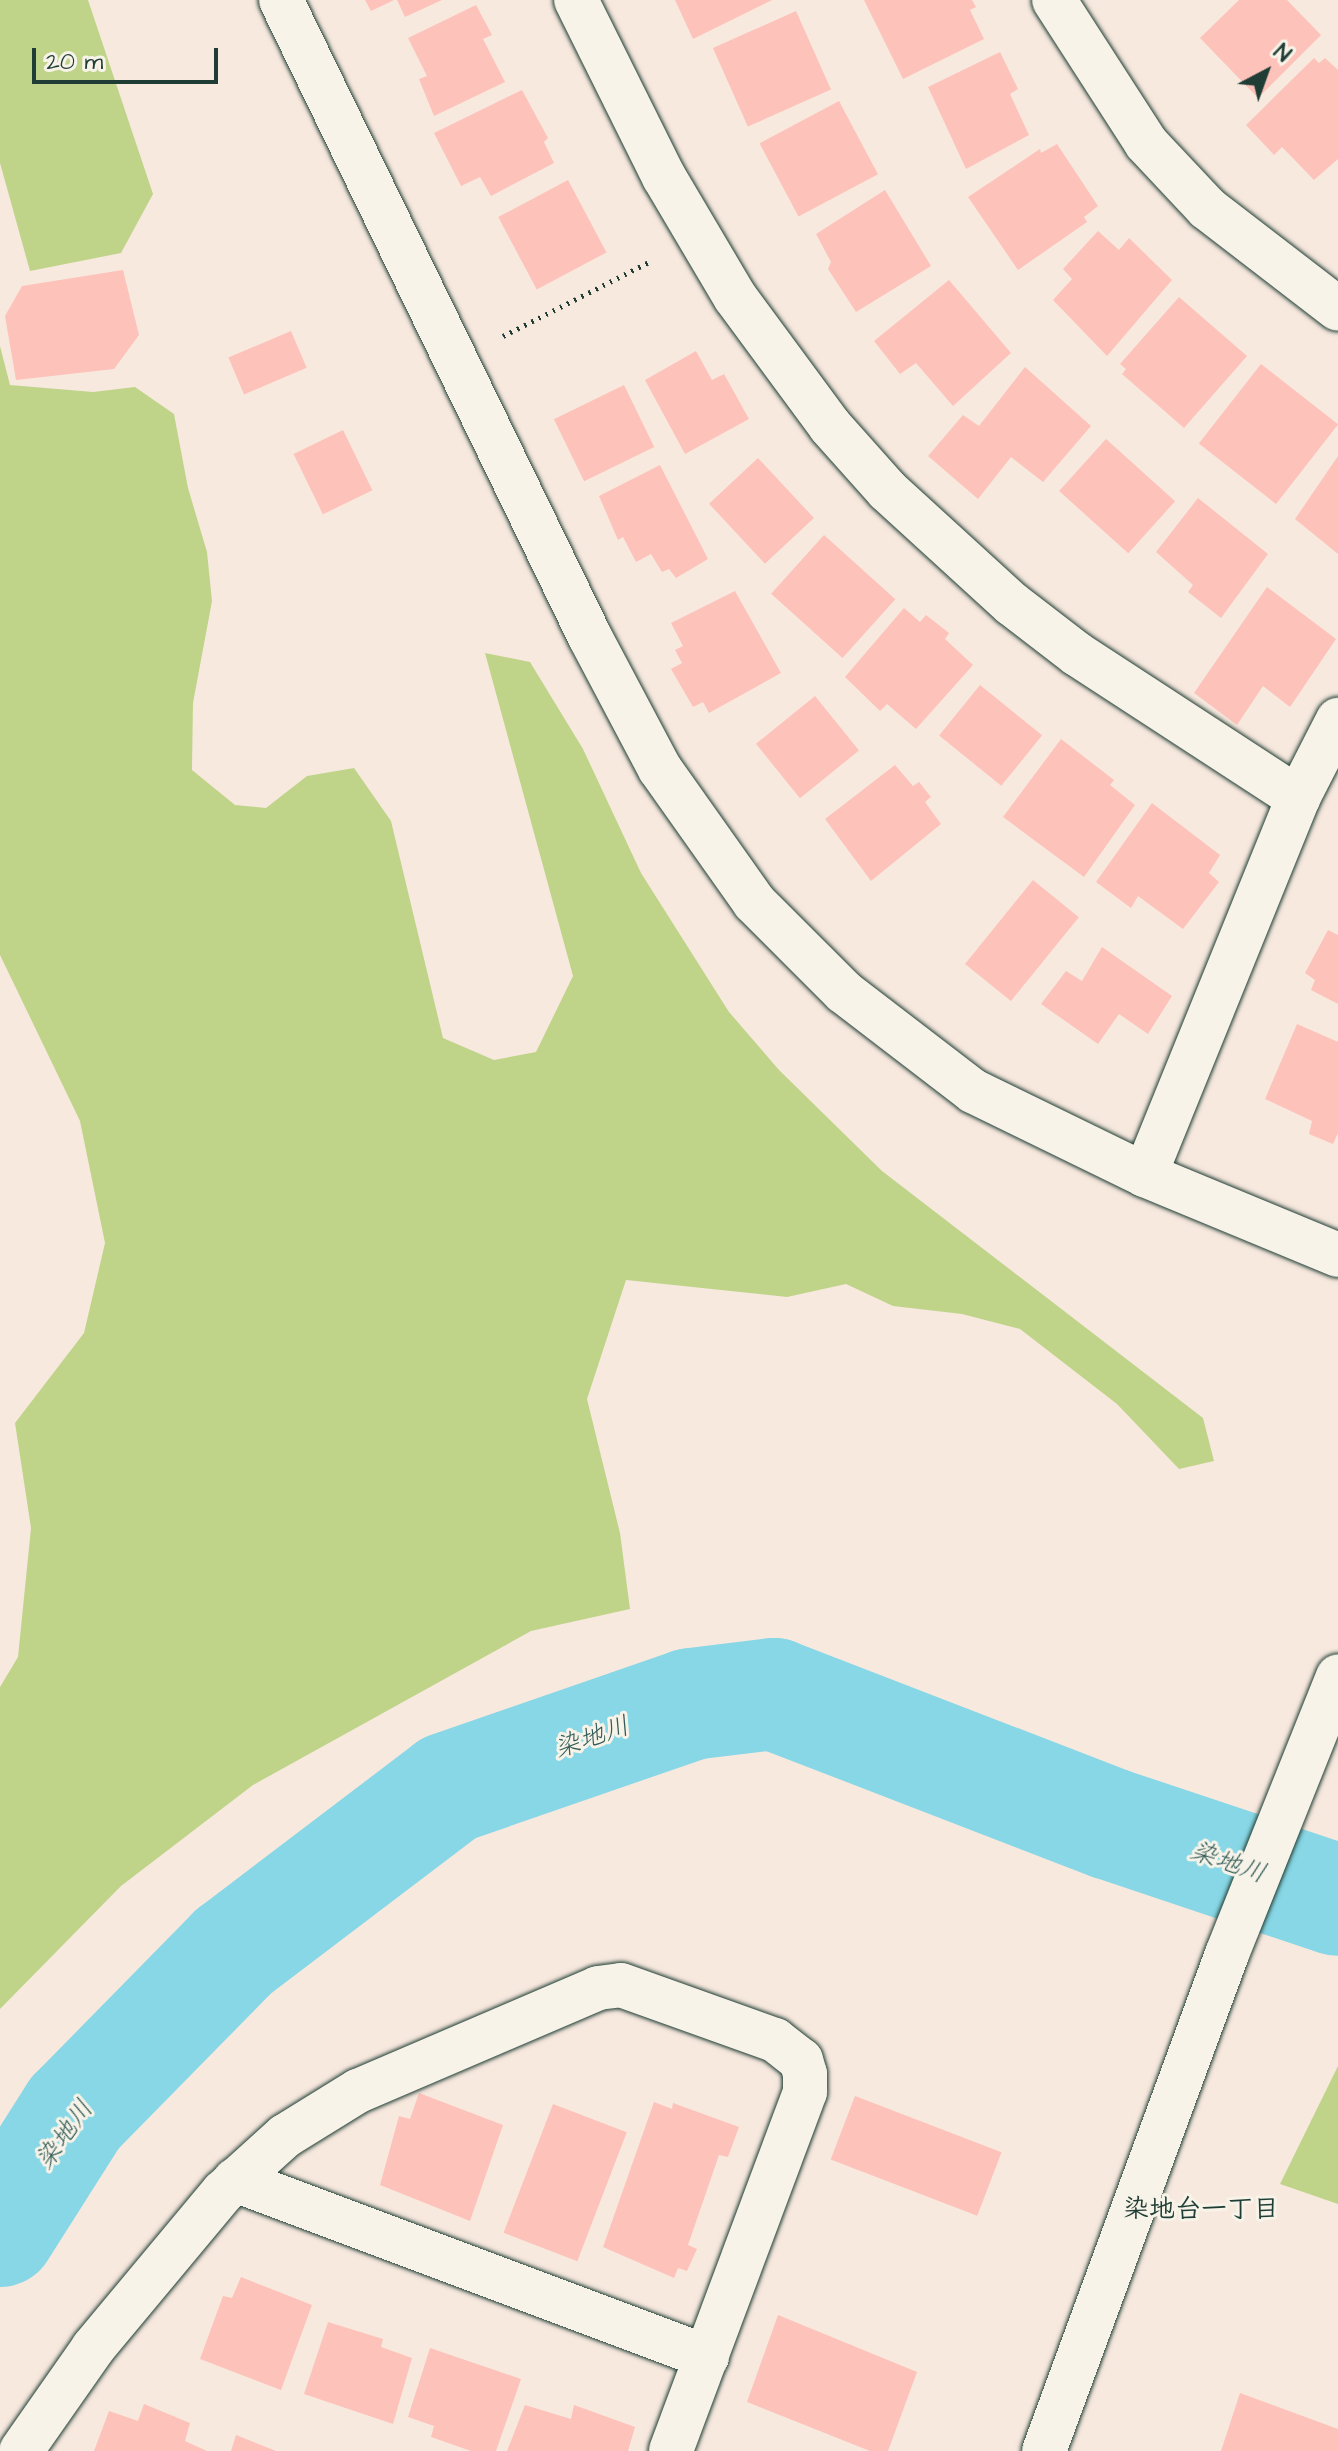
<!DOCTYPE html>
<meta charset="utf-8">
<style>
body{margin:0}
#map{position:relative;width:1338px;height:2451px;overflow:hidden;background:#f8e9df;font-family:"Architects Daughter","Klee One",sans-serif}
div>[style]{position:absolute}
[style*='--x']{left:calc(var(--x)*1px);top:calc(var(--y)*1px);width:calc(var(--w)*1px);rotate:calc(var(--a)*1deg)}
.green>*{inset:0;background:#bfd489}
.river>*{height:112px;margin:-56px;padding:0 56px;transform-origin:56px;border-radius:56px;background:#88d7e6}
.building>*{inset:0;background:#fdc2b9;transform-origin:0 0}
.path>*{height:5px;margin-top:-2.5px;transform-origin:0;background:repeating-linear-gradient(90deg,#1f3d34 0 2px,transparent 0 8px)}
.roads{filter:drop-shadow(0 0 2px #1f3d34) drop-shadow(0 0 2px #1f3d34)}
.minor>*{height:44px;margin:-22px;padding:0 22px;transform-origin:22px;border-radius:22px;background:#f7f3e8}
span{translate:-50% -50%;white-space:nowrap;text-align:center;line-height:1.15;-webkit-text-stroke:6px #f7f3e8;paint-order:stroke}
.water-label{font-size:26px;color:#345c58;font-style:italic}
.neighbourhood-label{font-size:26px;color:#1f3d34;font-weight:700}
.north{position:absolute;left:1226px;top:32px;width:80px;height:80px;-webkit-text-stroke:6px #f7f3e8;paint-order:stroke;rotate:41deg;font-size:22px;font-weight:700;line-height:32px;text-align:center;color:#1f3d34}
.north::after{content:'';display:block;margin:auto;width:28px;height:36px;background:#1f3d34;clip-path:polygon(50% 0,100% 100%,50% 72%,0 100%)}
.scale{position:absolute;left:32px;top:48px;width:186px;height:36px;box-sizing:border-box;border:4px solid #1f3d34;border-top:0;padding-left:10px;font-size:24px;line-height:28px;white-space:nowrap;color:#1f3d34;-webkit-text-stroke:6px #f7f3e8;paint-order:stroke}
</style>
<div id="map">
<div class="green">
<i style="clip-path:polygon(0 0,88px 0,153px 194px,121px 253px,30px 271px,0 163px)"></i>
<i style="clip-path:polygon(0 346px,10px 385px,93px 392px,135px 387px,174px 414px,188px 488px,207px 552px,212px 601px,193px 703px,192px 770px,235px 805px,266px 808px,307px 776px,354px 768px,391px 821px,443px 1038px,494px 1060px,536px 1052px,573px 976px,485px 653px,530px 662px,583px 749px,641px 873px,729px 1012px,779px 1070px,882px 1171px,1203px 1418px,1214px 1461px,1179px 1469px,1117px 1404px,1020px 1329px,962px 1314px,893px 1306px,846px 1284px,787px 1297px,626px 1280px,587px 1399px,620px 1533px,630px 1609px,531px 1631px,253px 1785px,121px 1886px,0 2009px,0 1687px,18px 1657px,31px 1528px,15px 1423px,84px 1333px,105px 1243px,80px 1121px,0 955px)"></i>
<i style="clip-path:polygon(1338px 2066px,1338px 2204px,1280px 2184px)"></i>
</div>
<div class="river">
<i style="--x:0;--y:2231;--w:140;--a:-57.6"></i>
<i style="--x:75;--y:2113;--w:226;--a:-45.5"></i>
<i style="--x:233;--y:1952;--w:271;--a:-37.2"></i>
<i style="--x:449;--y:1788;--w:256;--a:-19.1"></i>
<i style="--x:691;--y:1704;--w:84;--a:-6.9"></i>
<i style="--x:774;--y:1694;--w:361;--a:21.1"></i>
<i style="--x:1111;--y:1824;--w:239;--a:18.5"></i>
</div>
<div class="building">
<i style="clip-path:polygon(365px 0,394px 0,371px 11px)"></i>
<i style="clip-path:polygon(397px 0,442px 0,405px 17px)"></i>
<i style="clip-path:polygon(675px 0,772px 0,693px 39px)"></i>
<i style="clip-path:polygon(864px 0,972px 0,976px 7px,970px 10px,984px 39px,903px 79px)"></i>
<i style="clip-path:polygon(1239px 0,1287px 0,1321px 35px,1258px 98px,1200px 38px)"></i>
<i style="clip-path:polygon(476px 5px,492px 35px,483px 39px,505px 82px,434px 116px,419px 79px,427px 76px,408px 38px)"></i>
<i style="left:796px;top:11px;width:86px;height:91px;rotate:66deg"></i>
<i style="clip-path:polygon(1000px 52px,1018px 89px,1010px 94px,1029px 135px,966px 169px,928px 87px)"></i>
<i style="clip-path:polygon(1314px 58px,1319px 63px,1325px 58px,1338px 70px,1338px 159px,1314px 180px,1282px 147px,1274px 155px,1246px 125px)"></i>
<i style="clip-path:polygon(522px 90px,548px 138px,544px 142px,554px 163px,491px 196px,480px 177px,461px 186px,434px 133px)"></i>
<i style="left:839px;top:101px;width:83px;height:90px;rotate:62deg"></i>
<i style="clip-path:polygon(1057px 144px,1098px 206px,1084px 217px,1087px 222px,1018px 270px,968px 197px,1040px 149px,1041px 153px)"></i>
<i style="left:568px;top:180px;width:82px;height:79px;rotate:62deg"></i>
<i style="clip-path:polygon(885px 190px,931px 266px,856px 312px,828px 269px,831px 262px,816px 234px)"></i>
<i style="clip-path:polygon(1098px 231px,1119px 250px,1129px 238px,1172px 280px,1107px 356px,1053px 300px,1072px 279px,1063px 269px)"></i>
<i style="clip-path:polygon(123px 270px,139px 335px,114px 369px,16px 380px,5px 316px,22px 286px)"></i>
<i style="clip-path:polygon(949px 280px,1011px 353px,953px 406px,916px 363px,900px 374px,874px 341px)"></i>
<i style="clip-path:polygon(1179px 297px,1247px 356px,1184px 428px,1122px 374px,1126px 369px,1120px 364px)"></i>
<i style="left:291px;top:331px;width:40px;height:68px;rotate:67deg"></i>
<i style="clip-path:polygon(696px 351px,712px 380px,724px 374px,749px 419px,685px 454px,645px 380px)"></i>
<i style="left:1261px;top:364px;width:98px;height:101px;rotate:38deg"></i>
<i style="clip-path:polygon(1025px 367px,1091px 426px,1043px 482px,1011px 457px,978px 499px,928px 456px,963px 415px,979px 426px)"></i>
<i style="left:624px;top:385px;width:69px;height:78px;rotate:64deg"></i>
<i style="left:343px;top:430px;width:67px;height:55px;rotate:64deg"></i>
<i style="left:1106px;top:439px;width:93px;height:70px;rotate:42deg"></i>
<i style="clip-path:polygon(1338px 456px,1338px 554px,1295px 519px)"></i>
<i style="left:758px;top:458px;width:82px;height:67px;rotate:47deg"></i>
<i style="clip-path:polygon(660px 465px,708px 559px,676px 578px,669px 569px,662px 572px,651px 554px,636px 562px,623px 537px,618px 540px,599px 496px)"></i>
<i style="clip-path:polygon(1198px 498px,1268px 554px,1221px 618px,1188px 592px,1193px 585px,1156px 552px)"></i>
<i style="left:824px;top:535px;width:96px;height:79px;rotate:42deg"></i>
<i style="clip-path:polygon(1267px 587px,1336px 639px,1290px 707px,1263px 686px,1237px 725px,1194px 693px)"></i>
<i style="clip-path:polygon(735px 591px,781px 673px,709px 713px,703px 702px,693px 707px,671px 669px,682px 663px,675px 650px,683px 646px,671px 623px)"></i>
<i style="clip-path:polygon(904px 608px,920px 622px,926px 615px,949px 633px,945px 639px,973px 665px,916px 729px,887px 704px,880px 711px,845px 677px)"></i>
<i style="left:980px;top:685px;width:80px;height:65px;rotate:39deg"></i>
<i style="left:815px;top:696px;width:70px;height:76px;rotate:51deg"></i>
<i style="clip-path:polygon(1061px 739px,1114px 780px,1110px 785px,1135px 805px,1084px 877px,1003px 817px)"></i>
<i style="clip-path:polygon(895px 765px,913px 786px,919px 782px,931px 797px,925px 802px,941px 824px,871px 881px,825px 819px)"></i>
<i style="clip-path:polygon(1152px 803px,1220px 855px,1209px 873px,1219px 882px,1183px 929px,1138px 896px,1131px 908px,1096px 882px)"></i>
<i style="left:1033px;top:880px;width:59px;height:108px;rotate:39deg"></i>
<i style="clip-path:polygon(1328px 930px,1338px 935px,1338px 1004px,1311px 990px,1315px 980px,1305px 973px)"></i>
<i style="clip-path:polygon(1102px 947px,1172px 996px,1148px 1034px,1119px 1014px,1098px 1044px,1041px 1004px,1066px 971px,1082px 981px)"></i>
<i style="clip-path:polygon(1297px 1024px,1338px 1042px,1338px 1133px,1333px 1144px,1309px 1134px,1312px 1121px,1265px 1099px)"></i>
<i style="clip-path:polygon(419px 2093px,503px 2125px,470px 2221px,380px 2185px,399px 2116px,410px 2119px)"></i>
<i style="left:855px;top:2096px;width:157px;height:68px;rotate:21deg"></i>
<i style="clip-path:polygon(654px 2102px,672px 2109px,673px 2103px,739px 2127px,728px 2157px,719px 2155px,688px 2245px,697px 2249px,687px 2271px,678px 2268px,674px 2278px,603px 2247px)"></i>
<i style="left:553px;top:2104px;width:79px;height:138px;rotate:21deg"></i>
<i style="clip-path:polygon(241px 2277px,312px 2305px,281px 2390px,200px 2359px,223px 2296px,232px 2298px)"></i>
<i style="clip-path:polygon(778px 2315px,917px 2372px,888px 2451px,870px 2451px,747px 2402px)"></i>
<i style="clip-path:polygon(328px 2322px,383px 2339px,381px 2347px,412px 2358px,393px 2424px,304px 2394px)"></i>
<i style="clip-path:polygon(430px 2348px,521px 2379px,496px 2451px,471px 2451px,431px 2437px,434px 2426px,408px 2417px)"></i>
<i style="clip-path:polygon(1240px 2393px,1338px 2429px,1338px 2451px,1221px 2451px)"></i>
<i style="clip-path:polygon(144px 2404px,190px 2423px,185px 2441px,207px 2451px,94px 2451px,109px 2411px,138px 2421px)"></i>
<i style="clip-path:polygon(525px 2405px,571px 2419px,574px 2405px,635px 2427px,628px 2451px,507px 2451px)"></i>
<i style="clip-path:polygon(236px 2435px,276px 2451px,231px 2451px)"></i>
</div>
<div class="path">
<i style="--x:503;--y:336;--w:166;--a:-26.9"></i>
</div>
<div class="roads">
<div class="minor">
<i style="--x:281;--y:0;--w:708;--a:64.12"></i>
<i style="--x:590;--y:637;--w:149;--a:62.1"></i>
<i style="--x:660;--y:769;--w:163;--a:54.7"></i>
<i style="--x:754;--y:902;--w:127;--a:45"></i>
<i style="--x:844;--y:992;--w:163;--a:37.5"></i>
<i style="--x:973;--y:1091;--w:191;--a:26"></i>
<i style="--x:1145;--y:1175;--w:209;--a:22.5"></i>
<i style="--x:576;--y:0;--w:198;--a:63.6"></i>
<i style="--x:664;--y:177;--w:139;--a:59.4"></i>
<i style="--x:735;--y:297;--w:160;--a:53.6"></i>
<i style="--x:830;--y:426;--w:86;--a:48.3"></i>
<i style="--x:887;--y:490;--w:169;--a:42.4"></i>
<i style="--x:1012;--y:604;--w:82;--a:37.6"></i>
<i style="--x:1077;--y:654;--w:264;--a:33.1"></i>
<i style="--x:1054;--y:0;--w:170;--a:57.2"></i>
<i style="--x:1146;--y:143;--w:89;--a:46.8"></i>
<i style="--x:1207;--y:208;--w:165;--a:37.6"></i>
<i style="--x:1145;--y:1175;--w:407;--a:-67.9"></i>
<i style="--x:1298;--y:798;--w:88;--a:-62.9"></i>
<i style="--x:235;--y:2180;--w:504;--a:20.56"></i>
<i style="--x:21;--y:2451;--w:126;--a:-55"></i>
<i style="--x:93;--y:2348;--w:203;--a:-50.2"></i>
<i style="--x:223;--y:2192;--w:84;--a:-42.1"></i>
<i style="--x:285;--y:2136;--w:86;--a:-31.7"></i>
<i style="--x:358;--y:2091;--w:261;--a:-23.2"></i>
<i style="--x:598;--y:1988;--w:23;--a:-7"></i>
<i style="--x:621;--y:1985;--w:164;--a:19.7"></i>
<i style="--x:775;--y:2040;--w:33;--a:38"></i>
<i style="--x:801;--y:2060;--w:15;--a:74"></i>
<i style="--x:805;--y:2074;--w:18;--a:90"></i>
<i style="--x:805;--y:2092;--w:383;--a:110.5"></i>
<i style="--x:1044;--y:2451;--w:530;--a:-69.79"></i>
<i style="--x:1227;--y:1954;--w:299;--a:-68.2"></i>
</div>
</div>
<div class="water-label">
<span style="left:592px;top:1738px;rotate:-19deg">染地川</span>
<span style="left:1228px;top:1863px;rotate:19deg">染地川</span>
<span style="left:65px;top:2135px;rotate:-54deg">染地川</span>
</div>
<div class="neighbourhood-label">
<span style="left:1201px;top:2210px">染地台一丁目</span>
</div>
<div class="north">N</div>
<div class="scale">20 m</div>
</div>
